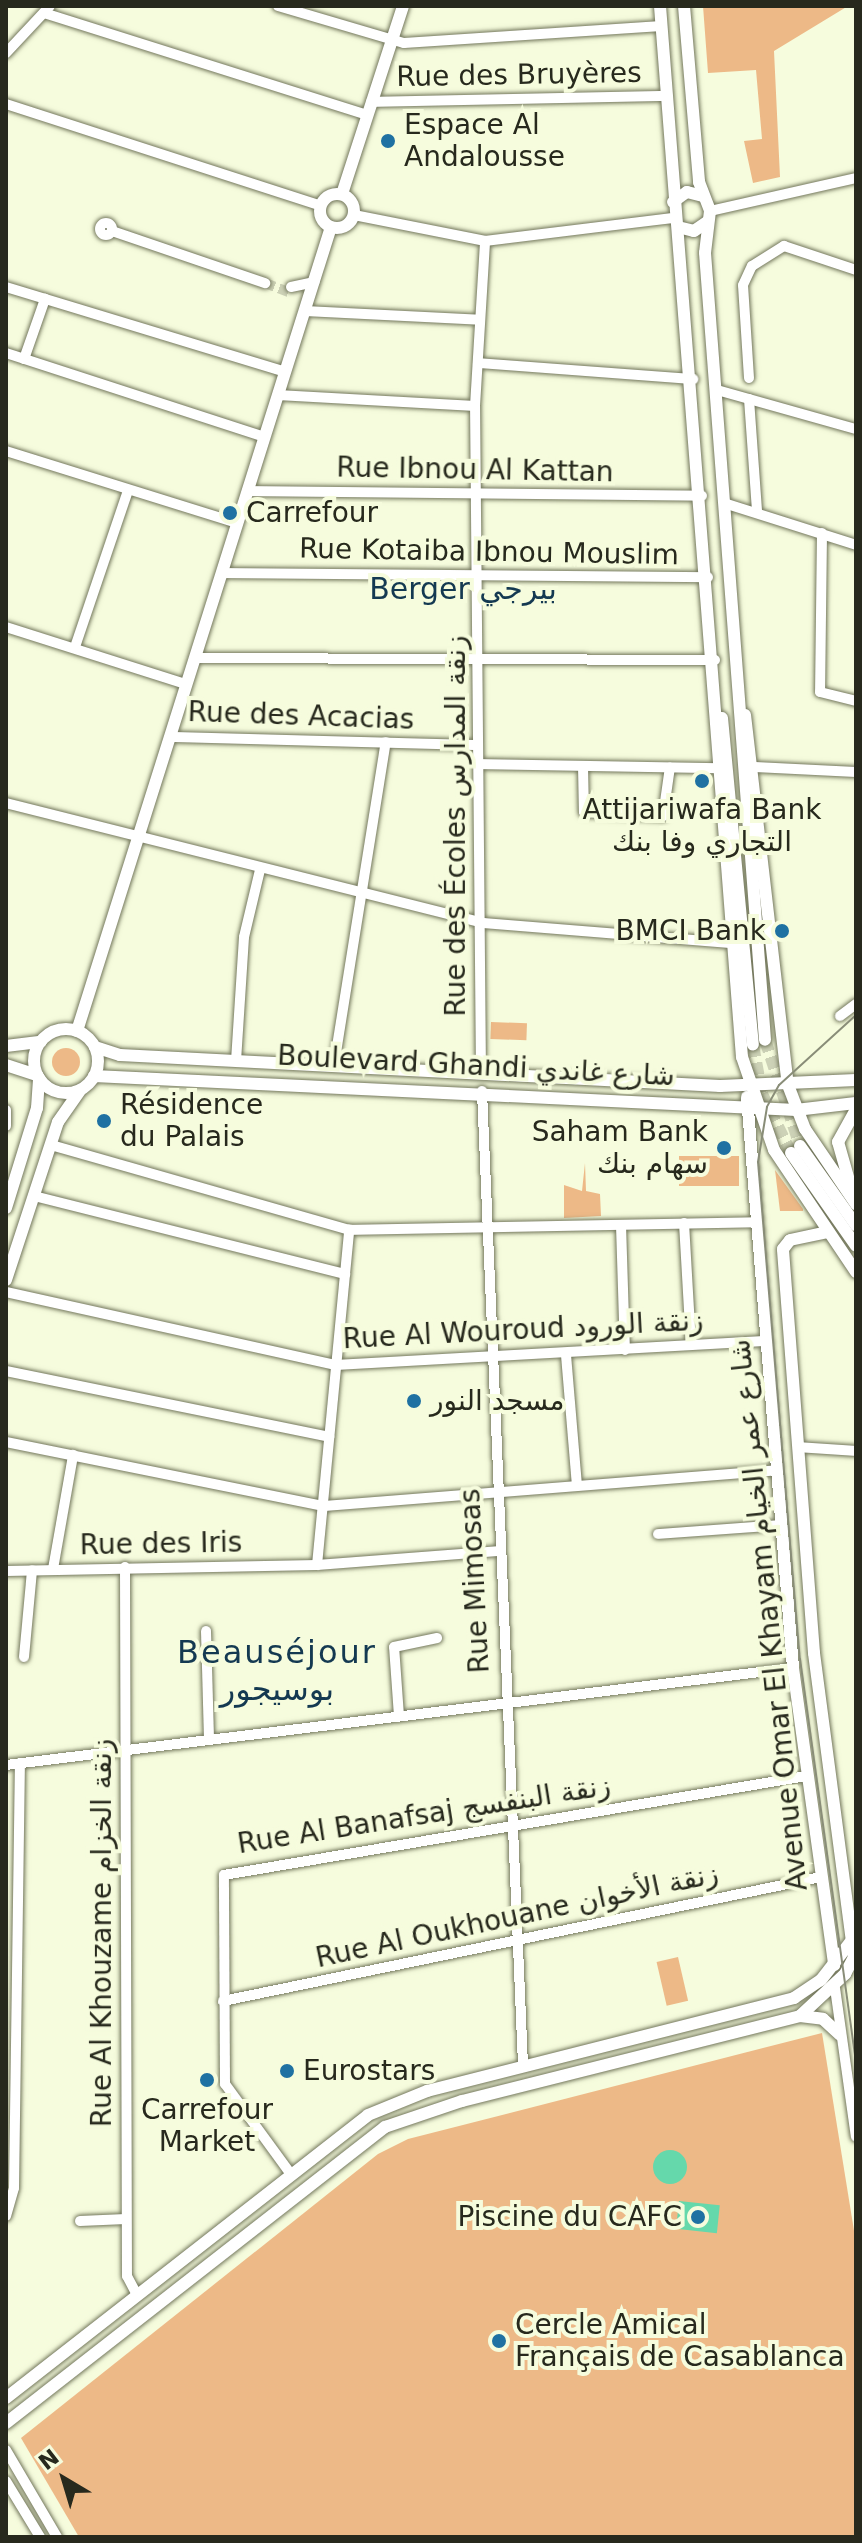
<!DOCTYPE html>
<meta charset="utf-8">
<style>
body{margin:0}
#map{position:relative;width:862px;height:2543px;overflow:hidden;background:#f6fcdd;font-family:"DejaVu Sans",Vazirmatn,sans-serif}
div>[style]{position:absolute}
[style*='--x']{left:calc(var(--x)*1px);top:calc(var(--y)*1px);width:calc(var(--w)*1px);rotate:calc(var(--a)*1deg)}
.green>*{inset:0;background:#edb987;transform-origin:0 0}
.round{border-radius:50%}
.water>*{inset:0;background:#65d8ab;transform-origin:0 0}
.minor-tunnel>*{height:10px;margin-top:-5px;transform-origin:0;background:repeating-linear-gradient(90deg,#cdd2b7 0 10px,transparent 0 15px)}
.major-tunnel>*{height:12px;margin-top:-6px;transform-origin:0;background:repeating-linear-gradient(90deg,#cdd2b7 0 12px,transparent 0 18px)}
.roads{filter:drop-shadow(0 0 2px #73775c) drop-shadow(0 0 2px #73775c)}
.minor>*{height:10px;margin:-5px;padding:0 5px;transform-origin:5px;border-radius:5px;background:#fff}
.minor>.ring{margin:-5px;padding:0;box-sizing:content-box;background:none;border:10px solid #fff;border-radius:50%}
.major>*{height:12px;margin:-6px;padding:0 6px;transform-origin:6px;border-radius:6px;background:#fff}
.major>.ring{margin:-6px;padding:0;box-sizing:content-box;background:none;border:12px solid #fff;border-radius:50%}
.tram>*{height:2px;margin:-1px;padding:0 1px;transform-origin:1px;border-radius:1px;background:#898d78}
.dots>*{width:22px;height:22px;translate:-50% -50%;box-sizing:border-box;border:4px solid #f6fcdd;border-radius:50%}
span{translate:-50% -50%;white-space:nowrap;text-align:center;line-height:1.15;-webkit-text-stroke:8px #f6fcdd;paint-order:stroke}
.street-label{font-size:28px;color:#27291d}
.poi-label{font-size:28px;color:#27291d}
.left{translate:0 -50%;text-align:left}
.right{translate:-100% -50%;text-align:right}
.neighbourhood-label{font-size:30px;color:#143951}
.quarter-label{font-size:32px;color:#143951;letter-spacing:2px}
.frame{position:absolute;inset:0;border:8px solid #27291d;pointer-events:none}
.north{position:absolute;left:24px;top:2439px;width:80px;height:80px;-webkit-text-stroke:6px #f6fcdd;paint-order:stroke;rotate:322deg;font-size:22px;font-weight:700;line-height:32px;text-align:center;color:#27291d}
.north::after{content:'';display:block;margin:auto;width:28px;height:36px;background:#27291d;clip-path:polygon(50% 0,100% 100%,50% 72%,0 100%)}
</style>
<div id="map">
<div class="green">
<i style="clip-path:polygon(703px 6px,848px 6px,774px 51px,780px 177px,753px 183px,744px 141px,762px 139px,756px 70px,708px 73px)"></i>
<i style="left:491px;top:1022px;width:36px;height:17px;rotate:2deg"></i>
<i class="round" style="left:52px;top:1048px;width:28px;height:28px"></i>
<i style="left:679px;top:1156px;width:60px;height:30px"></i>
<i style="clip-path:polygon(585px 1163px,586px 1191px,600px 1194px,601px 1216px,564px 1218px,564px 1185px,582px 1191px)"></i>
<i style="clip-path:polygon(775px 1170px,803px 1209px,803px 1211px,780px 1211px)"></i>
<i style="left:678px;top:1957px;width:45px;height:22px;rotate:77deg"></i>
<i style="clip-path:polygon(822px 2033px,856px 2243px,856px 2537px,79px 2537px,21px 2438px,378px 2154px,408px 2139px)"></i>
</div>
<div class="water">
<i class="round" style="left:653px;top:2150px;width:34px;height:34px"></i>
<i style="left:679px;top:2201px;width:41px;height:28px;rotate:6deg"></i>
</div>
<div class="minor-tunnel">
<i style="--x:265;--y:283;--w:26;--a:21"></i>
</div>
<div class="major-tunnel">
<i style="--x:765;--y:1040;--w:112;--a:71.7"></i>
<i style="--x:753;--y:1045;--w:50;--a:79.6"></i>
<i style="--x:762;--y:1094;--w:66;--a:63.8"></i>
</div>
<div class="roads">
<div class="minor">
<i style="--x:278;--y:6;--w:131;--a:16.4"></i>
<i style="--x:404;--y:43;--w:258;--a:-3.8"></i>
<i style="--x:44;--y:13;--w:339;--a:17.5"></i>
<i style="--x:6;--y:53;--w:64;--a:-46.9"></i>
<i style="--x:371;--y:102;--w:296;--a:-1.2"></i>
<i style="--x:6;--y:104;--w:331;--a:17.9"></i>
<i style="--x:710;--y:211;--w:150;--a:-12.7"></i>
<i style="--x:354;--y:215;--w:134;--a:11.2"></i>
<i style="--x:485;--y:241;--w:187;--a:-7"></i>
<i class="ring" style="left:100px;top:223px;width:2px;height:2px"></i>
<i style="--x:112;--y:231;--w:162;--a:18.8"></i>
<i style="--x:6;--y:287;--w:292;--a:16.9"></i>
<i style="--x:291;--y:287;--w:24;--a:-12"></i>
<i style="--x:305;--y:311;--w:175;--a:2.9"></i>
<i style="--x:6;--y:353;--w:272;--a:18"></i>
<i style="--x:24;--y:359;--w:64;--a:-70.7"></i>
<i style="--x:478;--y:363;--w:216;--a:4.3"></i>
<i style="--x:749;--y:378;--w:93;--a:-93.7"></i>
<i style="--x:743;--y:285;--w:21;--a:-65"></i>
<i style="--x:752;--y:266;--w:38;--a:-32"></i>
<i style="--x:784;--y:246;--w:76;--a:18.4"></i>
<i style="--x:717;--y:390;--w:144;--a:15.7"></i>
<i style="--x:278;--y:395;--w:197;--a:3.2"></i>
<i style="--x:749;--y:399;--w:112;--a:85.9"></i>
<i style="--x:6;--y:451;--w:242;--a:17.3"></i>
<i style="--x:247;--y:491;--w:455;--a:0.6"></i>
<i style="--x:727;--y:504;--w:135;--a:17.6"></i>
<i style="--x:822;--y:533;--w:159;--a:90.7"></i>
<i style="--x:820;--y:692;--w:37;--a:14"></i>
<i style="--x:222;--y:573;--w:486;--a:0.5"></i>
<i style="--x:6;--y:627;--w:189;--a:17.6"></i>
<i style="--x:75;--y:647;--w:166;--a:-71.3"></i>
<i style="--x:195;--y:658;--w:520;--a:0.22"></i>
<i style="--x:170;--y:737;--w:308;--a:1.5"></i>
<i style="--x:480;--y:764;--w:235;--a:1"></i>
<i style="--x:583;--y:766;--w:46;--a:88.8"></i>
<i style="--x:584;--y:812;--w:79;--a:2.9"></i>
<i style="--x:663;--y:816;--w:49;--a:-81.9"></i>
<i style="--x:755;--y:767;--w:101;--a:2.8"></i>
<i style="--x:6;--y:803;--w:491;--a:14.1"></i>
<i style="--x:482;--y:923;--w:250;--a:4.6"></i>
<i style="--x:840;--y:1016;--w:20;--a:-37"></i>
<i style="--x:236;--y:1061;--w:124;--a:-86.3"></i>
<i style="--x:244;--y:937;--w:69;--a:-76.6"></i>
<i style="--x:334;--y:1065;--w:327;--a:-80.9"></i>
<i style="--x:481;--y:1074;--w:668;--a:-90.51"></i>
<i style="--x:475;--y:406;--w:165;--a:-86.5"></i>
<i style="--x:482;--y:1091;--w:977;--a:87.59"></i>
<i style="--x:6;--y:1110;--w:16;--a:90"></i>
<i style="--x:51;--y:1145;--w:310;--a:15.9"></i>
<i style="--x:349;--y:1230;--w:403;--a:-1.1"></i>
<i style="--x:34;--y:1196;--w:321;--a:14.1"></i>
<i style="--x:684;--y:1223;--w:122;--a:86.7"></i>
<i style="--x:621;--y:1225;--w:125;--a:88.2"></i>
<i style="--x:6;--y:1292;--w:338;--a:12.5"></i>
<i style="--x:336;--y:1365;--w:428;--a:-3.2"></i>
<i style="--x:566;--y:1355;--w:131;--a:85.2"></i>
<i style="--x:6;--y:1371;--w:330;--a:11.5"></i>
<i style="--x:6;--y:1442;--w:323;--a:11.4"></i>
<i style="--x:323;--y:1506;--w:454;--a:-4.5"></i>
<i style="--x:798;--y:1447;--w:58;--a:3.9"></i>
<i style="--x:658;--y:1534;--w:122;--a:-4.2"></i>
<i style="--x:317;--y:1565;--w:337;--a:-84.5"></i>
<i style="--x:125;--y:1567;--w:709;--a:89.84"></i>
<i style="--x:127;--y:2276;--w:21;--a:62"></i>
<i style="--x:53;--y:1569;--w:116;--a:-80"></i>
<i style="--x:6;--y:1571;--w:311;--a:-1.1"></i>
<i style="--x:317;--y:1565;--w:181;--a:-4.4"></i>
<i style="--x:206;--y:1631;--w:109;--a:88.4"></i>
<i style="--x:24;--y:1657;--w:87;--a:-84.7"></i>
<i style="--x:399;--y:1716;--w:69;--a:-94.1"></i>
<i style="--x:394;--y:1647;--w:44;--a:-11.8"></i>
<i style="--x:6;--y:1765;--w:793;--a:-7.03"></i>
<i style="--x:835;--y:1988;--w:150;--a:82"></i>
<i style="--x:223;--y:2001;--w:611;--a:-11.71"></i>
<i style="--x:290;--y:2173;--w:110;--a:-126.1"></i>
<i style="--x:225;--y:2084;--w:209;--a:-90.3"></i>
<i style="--x:224;--y:1875;--w:590;--a:-9.65"></i>
<i style="--x:6;--y:2216;--w:29;--a:-74"></i>
<i style="--x:14;--y:2188;--w:425;--a:-89.2"></i>
<i style="--x:80;--y:2221;--w:46;--a:-2.5"></i>
<i style="--x:6;--y:2450;--w:101;--a:59.6"></i>
<i style="--x:6;--y:2481;--w:66;--a:58.7"></i>
</div>
<div class="major">
<i style="--x:660;--y:6;--w:1054;--a:85.54"></i>
<i style="--x:742;--y:1057;--w:98;--a:71"></i>
<i style="--x:774;--y:1150;--w:147;--a:56.1"></i>
<i style="--x:684;--y:6;--w:177;--a:85.1"></i>
<i style="--x:699;--y:182;--w:31;--a:69"></i>
<i style="--x:710;--y:211;--w:42;--a:96.8"></i>
<i style="--x:705;--y:253;--w:789;--a:85.64"></i>
<i class="ring" style="left:320px;top:194px;width:22px;height:22px"></i>
<i style="--x:342;--y:194;--w:198;--a:-72"></i>
<i style="--x:673;--y:202;--w:17;--a:-36"></i>
<i style="--x:687;--y:192;--w:16;--a:14"></i>
<i style="--x:678;--y:227;--w:16;--a:14"></i>
<i style="--x:694;--y:231;--w:16;--a:-35"></i>
<i style="--x:745;--y:715;--w:372;--a:83.4"></i>
<i style="--x:788;--y:1085;--w:47;--a:68.9"></i>
<i style="--x:805;--y:1129;--w:91;--a:55.8"></i>
<i style="--x:722;--y:718;--w:328;--a:84.6"></i>
<i class="ring" style="left:34px;top:1029px;width:52px;height:52px"></i>
<i style="--x:77;--y:1031;--w:843;--a:-72.47"></i>
<i style="--x:6;--y:1046;--w:35;--a:-7"></i>
<i style="--x:95;--y:1047;--w:26;--a:18"></i>
<i style="--x:120;--y:1055;--w:601;--a:2.96"></i>
<i style="--x:720;--y:1086;--w:136;--a:-2.5"></i>
<i style="--x:6;--y:1065;--w:33;--a:18"></i>
<i style="--x:94;--y:1076;--w:703;--a:2.77"></i>
<i style="--x:796;--y:1110;--w:60;--a:-6.7"></i>
<i style="--x:747;--y:1097;--w:573;--a:85.39"></i>
<i style="--x:793;--y:1668;--w:300;--a:82.1"></i>
<i style="--x:800;--y:1146;--w:97;--a:54.7"></i>
<i style="--x:791;--y:1153;--w:113;--a:55"></i>
<i style="--x:852;--y:1191;--w:51;--a:-105.9"></i>
<i style="--x:838;--y:1142;--w:38;--a:-61"></i>
<i style="--x:6;--y:1208;--w:105;--a:-72.8"></i>
<i style="--x:37;--y:1108;--w:30;--a:-86"></i>
<i style="--x:6;--y:1280;--w:166;--a:-71.8"></i>
<i style="--x:58;--y:1122;--w:39;--a:-55"></i>
<i style="--x:800;--y:2016;--w:23;--a:7"></i>
<i style="--x:823;--y:2019;--w:23;--a:43"></i>
<i style="--x:6;--y:2398;--w:459;--a:-38"></i>
<i style="--x:368;--y:2115;--w:64;--a:-22.1"></i>
<i style="--x:427;--y:2091;--w:379;--a:-14.2"></i>
<i style="--x:794;--y:1998;--w:32;--a:-34"></i>
<i style="--x:821;--y:1980;--w:51;--a:-52.2"></i>
<i style="--x:6;--y:2423;--w:481;--a:-38"></i>
<i style="--x:385;--y:2127;--w:81;--a:-18.7"></i>
<i style="--x:462;--y:2101;--w:349;--a:-14.1"></i>
<i style="--x:800;--y:2016;--w:62;--a:-43"></i>
<i style="--x:845;--y:1974;--w:19;--a:-62"></i>
<i style="--x:854;--y:1957;--w:307;--a:-97.5"></i>
<i style="--x:814;--y:1653;--w:405;--a:-94.4"></i>
<i style="--x:783;--y:1249;--w:11;--a:-52"></i>
<i style="--x:790;--y:1240;--w:38;--a:-12"></i>
</div>
</div>
<div class="tram">
<i style="--x:856;--y:1015;--w:104;--a:137.7"></i>
<i style="--x:779;--y:1085;--w:25;--a:119"></i>
<i style="--x:767;--y:1107;--w:56;--a:99.3"></i>
<i style="--x:758;--y:1162;--w:499;--a:85.2"></i>
<i style="--x:800;--y:1659;--w:406;--a:82.1"></i>
</div>
<div class="dots">
<i style="left:388px;top:141px;background:#1f71a2"></i>
<i style="left:230px;top:513px;background:#1f71a2"></i>
<i style="left:702px;top:781px;background:#1f71a2"></i>
<i style="left:782px;top:931px;background:#1f71a2"></i>
<i style="left:104px;top:1121px;background:#1f71a2"></i>
<i style="left:724px;top:1148px;background:#1f71a2"></i>
<i style="left:414px;top:1401px;background:#1f71a2"></i>
<i style="left:287px;top:2071px;background:#1f71a2"></i>
<i style="left:207px;top:2080px;background:#1f71a2"></i>
<i style="left:698px;top:2217px;background:#1f71a2"></i>
<i style="left:499px;top:2341px;background:#1f71a2"></i>
</div>
<div class="street-label">
<span style="left:519px;top:75px;rotate:-1deg">Rue des Bruyères</span>
<span style="left:475px;top:470px;rotate:1deg">Rue Ibnou Al Kattan</span>
<span style="left:489px;top:552px;rotate:1deg">Rue Kotaiba Ibnou Mouslim</span>
<span style="left:301px;top:716px;rotate:2deg">Rue des Acacias</span>
<span style="left:456px;top:826px;rotate:-90deg">Rue des Écoles زنقة المدارس</span>
<span style="left:476px;top:1066px;rotate:3deg">Boulevard Ghandi شارع غاندي</span>
<span style="left:523px;top:1330px;rotate:-3deg">Rue Al Wouroud زنقة الورود</span>
<span style="left:161px;top:1544px;rotate:-1deg">Rue des Iris</span>
<span style="left:475px;top:1581px;rotate:-93deg">Rue Mimosas</span>
<span style="left:769px;top:1615px;rotate:-96deg">Avenue Omar El Khayam شارع عمر الخيام</span>
<span style="left:424px;top:1815px;rotate:-9deg">Rue Al Banafsaj زنقة البنفسج</span>
<span style="left:517px;top:1916px;rotate:-12deg">Rue Al Oukhouane زنقة الأخوان</span>
<span style="left:102px;top:1933px;rotate:-90deg">Rue Al Khouzame زنقة الخزام</span>
</div>
<div class="poi-label">
<span class="left" style="left:404px;top:141px">Espace Al<br>Andalousse</span>
<span class="left" style="left:246px;top:513px">Carrefour</span>
<span style="left:702px;top:826px">Attijariwafa Bank<br>التجاري وفا بنك</span>
<span class="right" style="left:766px;top:931px">BMCI Bank</span>
<span class="left" style="left:120px;top:1121px">Résidence<br>du Palais</span>
<span class="right" style="left:708px;top:1148px">Saham Bank<br>سهام بنك</span>
<span class="left" style="left:430px;top:1401px">مسجد النور</span>
<span class="left" style="left:303px;top:2071px">Eurostars</span>
<span style="left:207px;top:2126px">Carrefour<br>Market</span>
<span class="right" style="left:682px;top:2217px">Piscine du CAFC</span>
<span class="left" style="left:515px;top:2341px">Cercle Amical<br>Français de Casablanca</span>
</div>
<div class="neighbourhood-label">
<span style="left:463px;top:589px">Berger بيرجي</span>
</div>
<div class="quarter-label">
<span style="left:277px;top:1671px">Beauséjour<br>بوسيجور</span>
</div>
<div class="frame"></div>
<div class="north">N</div>
</div>
